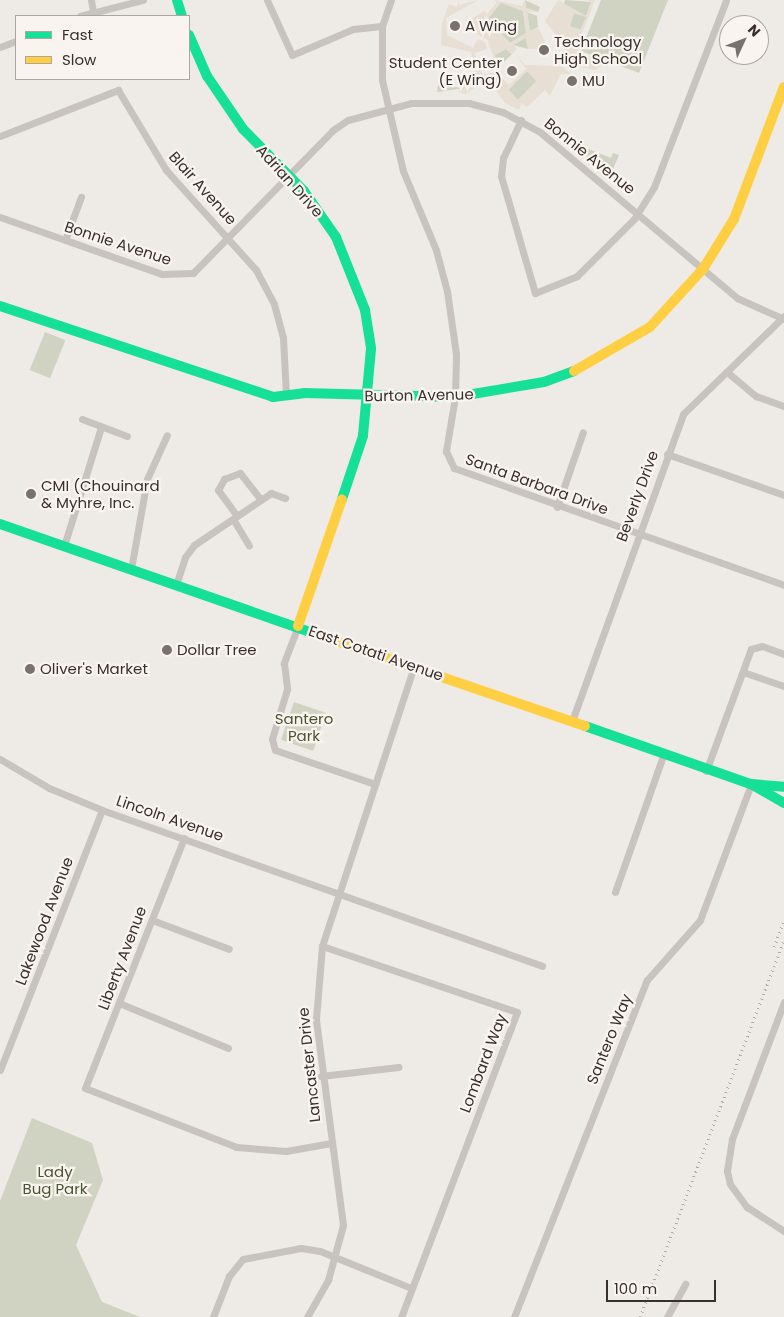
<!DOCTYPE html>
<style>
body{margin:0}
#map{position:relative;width:784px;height:1317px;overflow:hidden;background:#eeeae6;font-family:Poppins,sans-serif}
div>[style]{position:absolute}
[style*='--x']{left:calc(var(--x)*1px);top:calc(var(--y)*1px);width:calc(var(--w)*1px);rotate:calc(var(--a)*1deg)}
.green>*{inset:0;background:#d0d3c1;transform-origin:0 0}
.plaza>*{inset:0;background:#e7ded4}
.street>*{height:7px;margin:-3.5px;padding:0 3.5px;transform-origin:3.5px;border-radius:3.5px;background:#c8c3be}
.fast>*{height:10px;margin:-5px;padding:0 5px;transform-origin:5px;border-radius:5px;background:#16e098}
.slow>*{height:10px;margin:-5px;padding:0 5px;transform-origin:5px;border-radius:5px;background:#ffcf43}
.rail>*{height:2.5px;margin-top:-1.25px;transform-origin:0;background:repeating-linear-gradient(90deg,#afaba9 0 1px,transparent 0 5px)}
.dots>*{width:14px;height:14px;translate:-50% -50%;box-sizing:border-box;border:2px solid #f9f4ef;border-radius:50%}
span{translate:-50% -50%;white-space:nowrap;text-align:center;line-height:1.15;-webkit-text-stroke:4.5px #f9f4ef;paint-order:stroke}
.poi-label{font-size:15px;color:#39302c}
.left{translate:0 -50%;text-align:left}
.right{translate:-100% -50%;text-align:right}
.street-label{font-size:15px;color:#39302c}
.park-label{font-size:15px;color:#495532}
.legend{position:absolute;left:15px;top:15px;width:175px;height:65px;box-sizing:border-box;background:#f9f4ef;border:1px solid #aca6a1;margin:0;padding:6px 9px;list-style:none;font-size:15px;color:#39302c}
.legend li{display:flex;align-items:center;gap:10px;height:25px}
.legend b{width:25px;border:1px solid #aca6a1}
.north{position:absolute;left:719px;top:15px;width:50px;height:50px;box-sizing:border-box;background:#f9f4ef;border:1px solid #aca6a1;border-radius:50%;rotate:47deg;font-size:14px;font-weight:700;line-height:20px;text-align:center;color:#39302c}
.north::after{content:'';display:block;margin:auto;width:18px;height:22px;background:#78716d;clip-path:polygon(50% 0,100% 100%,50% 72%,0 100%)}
.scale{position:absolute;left:606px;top:1280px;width:110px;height:22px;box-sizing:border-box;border:2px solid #39302c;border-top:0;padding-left:6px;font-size:15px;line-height:18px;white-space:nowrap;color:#39302c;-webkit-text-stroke:4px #f9f4ef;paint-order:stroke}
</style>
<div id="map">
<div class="green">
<i style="clip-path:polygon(525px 0,540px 7px,538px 12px,526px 8px)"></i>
<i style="clip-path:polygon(565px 0,591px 2px,586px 16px,563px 6px)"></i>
<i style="clip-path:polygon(601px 0,668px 0,639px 73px,581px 51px)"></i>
<i style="clip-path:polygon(501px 2px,523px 11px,526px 33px,510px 43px,487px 19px)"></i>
<i style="clip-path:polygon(527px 12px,537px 16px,538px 27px,530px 31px)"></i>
<i style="left:574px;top:13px;width:13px;height:14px;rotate:18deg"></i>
<i style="clip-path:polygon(526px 37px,528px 49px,513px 45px)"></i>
<i style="clip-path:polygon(506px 49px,512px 54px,497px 69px,495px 55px)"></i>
<i style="left:527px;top:71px;width:14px;height:27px;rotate:45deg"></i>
<i style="clip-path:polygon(439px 79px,446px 86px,465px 88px,437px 92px)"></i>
<i style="clip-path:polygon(573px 143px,611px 158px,613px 153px,619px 155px,609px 178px)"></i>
<i style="left:45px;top:332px;width:22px;height:41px;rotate:22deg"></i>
<i style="left:294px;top:702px;width:34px;height:40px;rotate:19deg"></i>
<i style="clip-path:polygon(32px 1118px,92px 1143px,103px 1180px,76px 1245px,102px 1302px,140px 1317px,0 1317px,0 1201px)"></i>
</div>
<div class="plaza">
<i style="clip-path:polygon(evenodd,459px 0,459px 5px,478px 0,446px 18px,447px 35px,473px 48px,478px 39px,485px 42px,487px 49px,474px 53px,483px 75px,495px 72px,509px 85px,526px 69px,516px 55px,525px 65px,561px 66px,571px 74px,561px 74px,550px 95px,545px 90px,527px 107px,521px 103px,519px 110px,505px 103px,495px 89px,477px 86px,466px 94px,458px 92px,476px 72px,471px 52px,441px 45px,442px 24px,449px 4px,457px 7px,459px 0,527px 71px,536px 81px,518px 100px,508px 89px,527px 71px)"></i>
<i style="clip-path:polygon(evenodd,494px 0,522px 6px,525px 0,526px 8px,538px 12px,527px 12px,530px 31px,538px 27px,545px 42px,541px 49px,528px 49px,526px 38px,513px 45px,517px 49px,512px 54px,506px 49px,495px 55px,497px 69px,488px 40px,467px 29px,466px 22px,484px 11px,487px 14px,497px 2px,494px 0,501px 3px,523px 11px,526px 33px,510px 43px,488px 19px,501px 3px)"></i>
<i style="clip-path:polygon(evenodd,558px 0,586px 16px,591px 2px,586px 0,595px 0,576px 49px,603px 64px,595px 70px,562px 63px,567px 49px,545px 21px,558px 0,574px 13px,586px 17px,580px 30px,569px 26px,574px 13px)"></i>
</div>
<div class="street">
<i style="--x:91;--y:0;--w:11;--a:80"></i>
<i style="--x:267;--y:0;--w:60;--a:65.6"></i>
<i style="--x:292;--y:55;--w:66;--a:-23.1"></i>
<i style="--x:353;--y:29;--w:29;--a:-6"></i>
<i style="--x:391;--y:0;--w:28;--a:109"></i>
<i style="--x:382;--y:26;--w:54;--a:90"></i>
<i style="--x:382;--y:80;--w:93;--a:77"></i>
<i style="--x:403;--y:171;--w:86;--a:67.3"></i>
<i style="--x:436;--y:250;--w:42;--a:75"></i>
<i style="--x:447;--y:291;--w:64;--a:81.9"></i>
<i style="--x:456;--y:354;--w:43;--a:91.3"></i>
<i style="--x:455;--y:397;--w:55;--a:99.5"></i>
<i style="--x:446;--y:451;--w:19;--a:65"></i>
<i style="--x:454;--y:468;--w:350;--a:19.5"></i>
<i style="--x:80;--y:16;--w:65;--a:-14.3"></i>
<i style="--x:0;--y:47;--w:17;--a:-21"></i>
<i style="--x:521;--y:120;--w:42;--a:115.3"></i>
<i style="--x:503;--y:158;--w:18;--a:96"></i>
<i style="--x:501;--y:176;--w:122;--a:73.8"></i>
<i style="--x:535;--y:293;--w:45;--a:-22"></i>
<i style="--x:577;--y:276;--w:81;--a:-45"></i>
<i style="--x:634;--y:219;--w:38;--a:-58"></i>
<i style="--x:654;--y:187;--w:200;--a:-68.9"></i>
<i style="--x:0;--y:136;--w:127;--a:-21.3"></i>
<i style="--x:118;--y:90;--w:93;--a:59"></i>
<i style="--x:166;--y:170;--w:135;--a:48"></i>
<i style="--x:256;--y:270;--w:38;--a:62"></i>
<i style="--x:274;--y:304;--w:35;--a:75"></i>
<i style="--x:283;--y:338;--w:58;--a:87"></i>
<i style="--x:0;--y:217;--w:172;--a:19.4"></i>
<i style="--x:162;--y:274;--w:31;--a:-2"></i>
<i style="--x:193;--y:273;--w:200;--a:-45.6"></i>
<i style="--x:333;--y:130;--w:18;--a:-34"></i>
<i style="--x:348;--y:120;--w:65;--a:-15.1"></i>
<i style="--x:411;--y:103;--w:58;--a:0"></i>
<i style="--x:469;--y:103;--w:35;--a:15"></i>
<i style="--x:503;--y:112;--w:42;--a:28.4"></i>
<i style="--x:540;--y:132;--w:258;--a:40.1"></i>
<i style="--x:737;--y:298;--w:51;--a:24.1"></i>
<i style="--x:65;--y:240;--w:46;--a:-69.6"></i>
<i style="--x:727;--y:372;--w:38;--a:40"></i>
<i style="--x:756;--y:396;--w:30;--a:20"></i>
<i style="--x:82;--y:419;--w:48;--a:20.7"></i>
<i style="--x:667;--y:454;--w:124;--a:19.3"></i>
<i style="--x:557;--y:507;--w:79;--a:-70.9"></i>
<i style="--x:237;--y:516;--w:32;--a:-126"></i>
<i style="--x:218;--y:490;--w:13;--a:-61"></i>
<i style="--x:224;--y:479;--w:17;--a:-21"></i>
<i style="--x:240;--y:473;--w:34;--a:52"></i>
<i style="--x:233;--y:519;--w:31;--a:59"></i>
<i style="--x:64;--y:546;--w:125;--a:-72.7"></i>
<i style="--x:131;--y:569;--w:91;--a:-79.9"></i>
<i style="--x:147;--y:479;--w:48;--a:-65.6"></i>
<i style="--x:176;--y:585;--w:29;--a:-72"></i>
<i style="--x:185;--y:557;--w:15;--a:-53"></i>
<i style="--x:194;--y:545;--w:93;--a:-34"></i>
<i style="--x:271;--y:493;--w:15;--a:20"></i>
<i style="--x:298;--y:626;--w:40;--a:111"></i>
<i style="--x:284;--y:663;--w:26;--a:83"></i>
<i style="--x:287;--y:689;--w:52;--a:106.7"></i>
<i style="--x:272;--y:739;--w:11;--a:75"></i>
<i style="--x:275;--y:750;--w:106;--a:18.8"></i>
<i style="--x:743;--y:672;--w:43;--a:18.9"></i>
<i style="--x:572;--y:721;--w:326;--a:-70.1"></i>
<i style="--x:683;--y:414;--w:141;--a:-44.1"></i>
<i style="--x:0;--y:759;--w:57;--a:30.6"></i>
<i style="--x:49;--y:788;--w:57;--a:22.5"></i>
<i style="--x:102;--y:810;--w:467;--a:19.5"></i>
<i style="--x:706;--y:771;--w:130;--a:-69.8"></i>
<i style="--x:751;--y:649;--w:11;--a:-15"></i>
<i style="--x:762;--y:646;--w:23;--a:20"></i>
<i style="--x:184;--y:838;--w:269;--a:111.6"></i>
<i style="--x:85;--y:1088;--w:162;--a:21.3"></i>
<i style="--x:236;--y:1147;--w:50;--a:4.6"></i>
<i style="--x:286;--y:1151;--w:46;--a:-10.1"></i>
<i style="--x:615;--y:892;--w:144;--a:-70.6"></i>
<i style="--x:152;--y:920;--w:82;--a:20.6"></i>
<i style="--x:322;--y:946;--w:206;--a:18.7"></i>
<i style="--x:517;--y:1012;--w:326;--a:110.8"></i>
<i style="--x:784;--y:1002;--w:147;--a:110.8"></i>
<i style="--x:732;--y:1139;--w:32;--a:99"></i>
<i style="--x:727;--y:1171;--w:13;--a:77"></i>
<i style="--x:730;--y:1184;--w:29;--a:54"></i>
<i style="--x:747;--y:1207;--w:44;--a:33"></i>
<i style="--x:119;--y:1003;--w:118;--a:22.4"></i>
<i style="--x:0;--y:1070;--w:279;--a:-68.6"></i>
<i style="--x:321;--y:1076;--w:78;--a:-6.7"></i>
<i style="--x:213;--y:1317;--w:44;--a:-68.7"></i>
<i style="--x:229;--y:1276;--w:22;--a:-51"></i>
<i style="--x:243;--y:1259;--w:59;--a:-10.7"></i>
<i style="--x:301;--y:1248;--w:19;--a:9"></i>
<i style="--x:320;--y:1251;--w:98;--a:22.1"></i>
<i style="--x:307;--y:1317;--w:43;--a:-60.4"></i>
<i style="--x:328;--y:1280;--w:57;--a:-74.7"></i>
<i style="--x:343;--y:1225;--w:208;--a:-97.5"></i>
<i style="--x:316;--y:1019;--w:73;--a:-85.3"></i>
<i style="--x:322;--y:946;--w:295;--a:-71.8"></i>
<i style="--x:514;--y:1317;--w:362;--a:-68.5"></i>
<i style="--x:647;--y:980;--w:80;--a:-48.5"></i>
<i style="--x:700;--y:920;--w:145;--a:-69.4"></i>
<i style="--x:667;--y:1317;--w:38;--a:-61"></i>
</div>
<div class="fast">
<i style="--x:177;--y:0;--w:17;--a:73"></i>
<i style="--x:189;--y:35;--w:45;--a:66.3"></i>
<i style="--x:207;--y:76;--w:64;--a:55.8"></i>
<i style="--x:243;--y:129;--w:87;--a:45.5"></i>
<i style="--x:304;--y:191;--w:56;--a:55.2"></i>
<i style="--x:336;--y:237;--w:79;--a:68.3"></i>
<i style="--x:365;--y:310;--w:39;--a:81"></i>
<i style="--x:371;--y:349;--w:87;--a:95.3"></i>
<i style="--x:363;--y:436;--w:66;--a:108.4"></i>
<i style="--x:0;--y:306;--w:288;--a:18.4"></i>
<i style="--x:273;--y:397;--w:31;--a:-7"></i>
<i style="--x:304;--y:393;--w:151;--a:1.5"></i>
<i style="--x:455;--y:397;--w:90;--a:-9.6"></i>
<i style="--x:544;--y:382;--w:32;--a:-20"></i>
<i style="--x:0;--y:524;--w:338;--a:19.2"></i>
<i style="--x:585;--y:726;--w:176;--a:19.3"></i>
<i style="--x:751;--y:784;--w:38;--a:30"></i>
<i style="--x:751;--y:784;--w:33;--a:5"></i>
</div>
<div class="slow">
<i style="--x:574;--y:371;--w:88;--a:-30.1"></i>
<i style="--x:650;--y:327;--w:79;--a:-47.6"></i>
<i style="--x:703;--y:269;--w:59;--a:-58.2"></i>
<i style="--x:734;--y:219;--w:141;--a:-69.3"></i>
<i style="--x:298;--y:626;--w:134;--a:-70.9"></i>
<i style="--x:319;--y:635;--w:281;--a:18.9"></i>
</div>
<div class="rail">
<i style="--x:774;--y:947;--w:30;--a:-70"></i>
<i style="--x:640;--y:1317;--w:404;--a:-69.1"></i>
</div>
<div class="dots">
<i style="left:455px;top:26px;background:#78716d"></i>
<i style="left:544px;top:50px;background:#78716d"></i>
<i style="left:512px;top:71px;background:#78716d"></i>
<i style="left:572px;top:81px;background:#78716d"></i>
<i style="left:31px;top:494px;background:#78716d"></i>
<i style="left:167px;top:650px;background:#78716d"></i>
<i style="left:30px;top:669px;background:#78716d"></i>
</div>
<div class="poi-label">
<span class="left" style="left:465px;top:26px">A Wing</span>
<span class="left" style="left:554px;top:50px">Technology<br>High School</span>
<span class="right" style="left:502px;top:71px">Student Center<br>(E Wing)</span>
<span class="left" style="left:582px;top:81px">MU</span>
<span class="left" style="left:41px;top:494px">CMI (Chouinard<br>&amp; Myhre, Inc.</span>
<span class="left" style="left:177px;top:650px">Dollar Tree</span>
<span class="left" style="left:40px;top:669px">Oliver's Market</span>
</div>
<div class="street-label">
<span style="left:590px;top:156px;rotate:39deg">Bonnie Avenue</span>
<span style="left:290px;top:181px;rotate:48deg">Adrian Drive</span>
<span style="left:203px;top:188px;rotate:48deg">Blair Avenue</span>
<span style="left:118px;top:243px;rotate:18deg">Bonnie Avenue</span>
<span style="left:419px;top:395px;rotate:-1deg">Burton Avenue</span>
<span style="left:537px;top:484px;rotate:20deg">Santa Barbara Drive</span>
<span style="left:637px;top:496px;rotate:-70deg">Beverly Drive</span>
<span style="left:376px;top:653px;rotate:19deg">East Cotati Avenue</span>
<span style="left:170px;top:818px;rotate:19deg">Lincoln Avenue</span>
<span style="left:44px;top:921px;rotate:-69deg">Lakewood Avenue</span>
<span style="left:122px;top:958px;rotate:-69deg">Liberty Avenue</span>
<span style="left:609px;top:1039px;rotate:-68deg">Santero Way</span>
<span style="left:483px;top:1063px;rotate:-69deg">Lombard Way</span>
<span style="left:309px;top:1065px;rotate:-96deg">Lancaster Drive</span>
</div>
<div class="park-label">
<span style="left:304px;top:727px">Santero<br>Park</span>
<span style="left:55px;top:1180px">Lady<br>Bug Park</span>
</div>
<ul class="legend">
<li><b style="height:6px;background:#16e098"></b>Fast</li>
<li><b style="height:6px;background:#ffcf43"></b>Slow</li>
</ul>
<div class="north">N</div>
<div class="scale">100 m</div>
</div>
